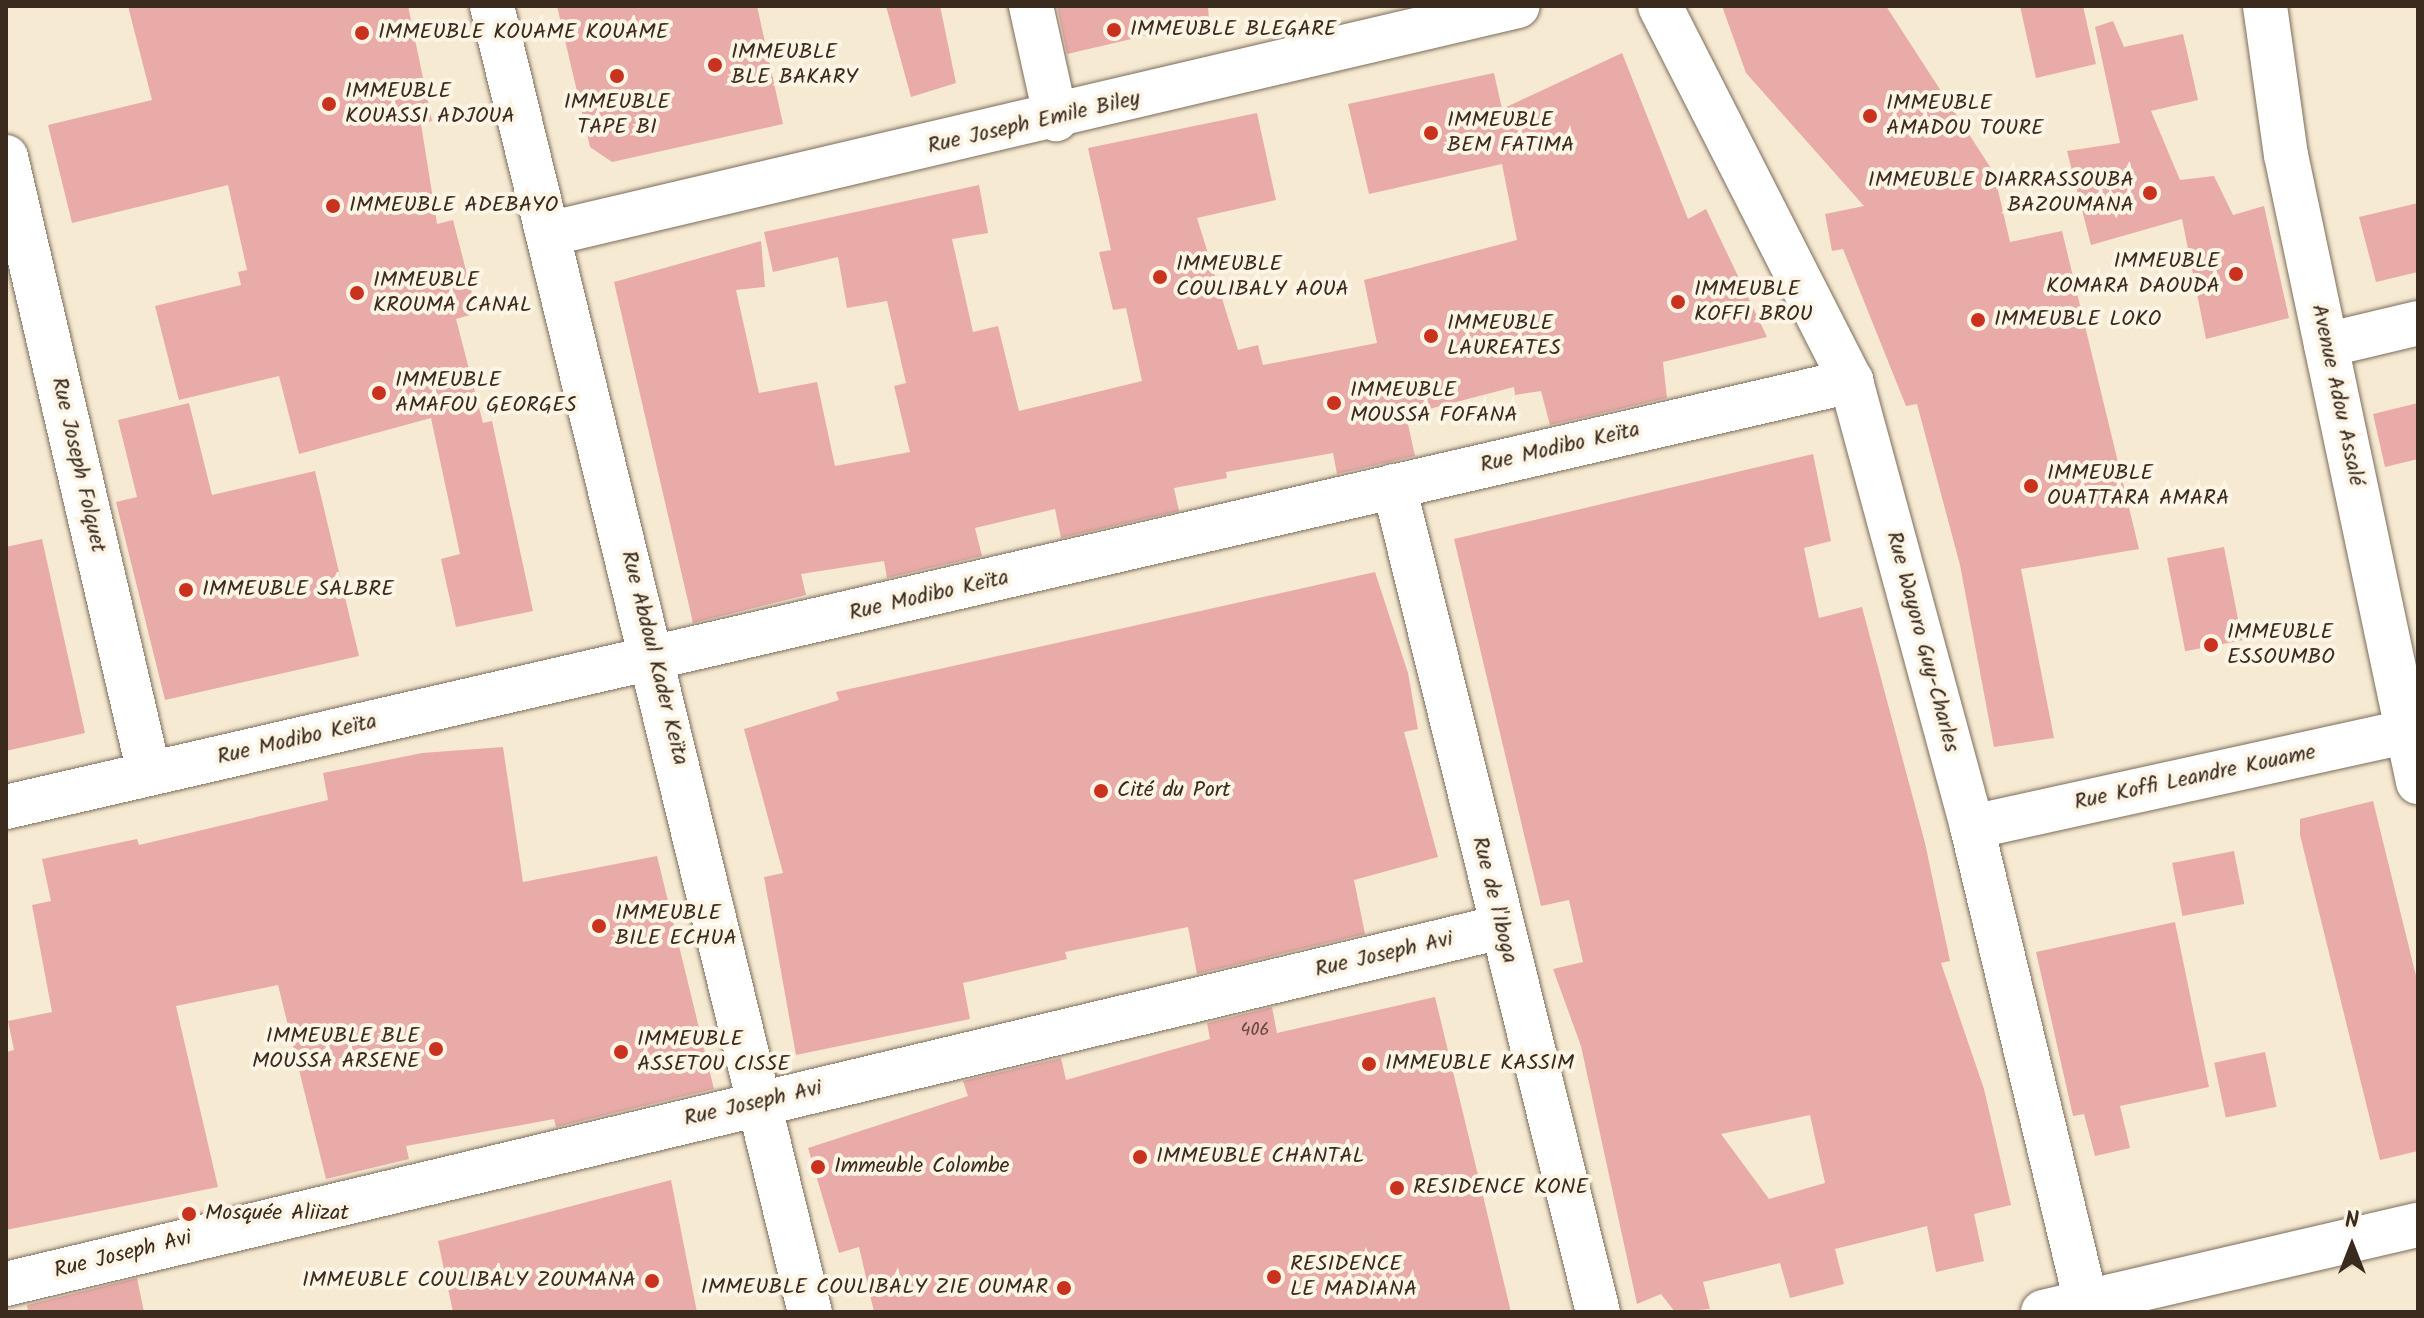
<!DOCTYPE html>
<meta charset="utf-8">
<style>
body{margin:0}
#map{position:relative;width:2424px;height:1318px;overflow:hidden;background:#f7ead2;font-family:Kalam,sans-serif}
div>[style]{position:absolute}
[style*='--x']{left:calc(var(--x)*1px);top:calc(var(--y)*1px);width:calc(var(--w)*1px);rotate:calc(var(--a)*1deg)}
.building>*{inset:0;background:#e9aba8;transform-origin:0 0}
.roads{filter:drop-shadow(0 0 2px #7d6d5d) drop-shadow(0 0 2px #7d6d5d)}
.minor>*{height:44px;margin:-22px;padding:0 22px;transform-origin:22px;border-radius:22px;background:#fff}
.dots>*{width:22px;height:22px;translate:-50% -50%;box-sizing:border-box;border:4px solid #fcf5e5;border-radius:50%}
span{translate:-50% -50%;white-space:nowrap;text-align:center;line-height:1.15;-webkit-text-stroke:8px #fcf5e5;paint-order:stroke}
.number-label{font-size:18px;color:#664a40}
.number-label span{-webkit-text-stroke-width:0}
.poi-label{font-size:22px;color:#3b2a1e}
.left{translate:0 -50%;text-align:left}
.right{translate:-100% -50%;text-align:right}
.street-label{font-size:22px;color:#3b2a1e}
.frame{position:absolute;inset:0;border:8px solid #3b2a1e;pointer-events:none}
.north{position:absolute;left:2312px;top:1206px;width:80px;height:80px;-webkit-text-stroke:6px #fcf5e5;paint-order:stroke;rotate:0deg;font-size:22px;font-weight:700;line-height:32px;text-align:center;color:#3b2a1e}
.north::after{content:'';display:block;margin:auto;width:28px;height:36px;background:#3b2a1e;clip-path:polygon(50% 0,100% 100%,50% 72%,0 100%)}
</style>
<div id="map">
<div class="building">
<i style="clip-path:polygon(128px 6px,408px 6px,432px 121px,421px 124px,437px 224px,453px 220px,477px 313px,456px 319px,483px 423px,492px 421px,533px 611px,456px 627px,441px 559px,460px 554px,431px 418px,299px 454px,279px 376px,179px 400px,155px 306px,241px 285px,238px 272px,247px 270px,228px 185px,72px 223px,48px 125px,152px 100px)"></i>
<i style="clip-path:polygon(557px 6px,757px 6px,783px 124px,612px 162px,590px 147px)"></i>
<i style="clip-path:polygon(886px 6px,940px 6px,956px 83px,911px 97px)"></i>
<i style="clip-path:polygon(1057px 6px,1208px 6px,1209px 21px,1067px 54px)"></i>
<i style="clip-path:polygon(1722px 6px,1886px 6px,1994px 173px,2010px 242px,2062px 231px,2139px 549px,2021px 569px,2054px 738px,1994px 747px,1960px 565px,1917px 404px,1906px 406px,1843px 249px,1832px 251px,1825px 214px,1864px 206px,1746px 73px)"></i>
<i style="clip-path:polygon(2020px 6px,2083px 6px,2096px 64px,2036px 78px)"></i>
<i style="clip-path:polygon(2113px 21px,2124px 47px,2183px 34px,2198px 100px,2151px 111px,2180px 180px,2214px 176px,2233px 215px,2264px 206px,2289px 318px,2206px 339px,2182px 219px,2091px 245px,2067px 151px,2120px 143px,2095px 27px)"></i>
<i style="clip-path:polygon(1622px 53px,1688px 219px,1706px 209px,1767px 337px,1663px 362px,1667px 398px,1550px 425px,1541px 391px,1515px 395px,1514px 387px,1406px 415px,1415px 456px,1337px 474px,1333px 453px,1226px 472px,1227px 478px,1174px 488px,1179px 511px,1061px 538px,1055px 509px,975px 528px,982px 556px,887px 578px,884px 561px,801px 574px,806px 595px,693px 623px,614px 282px,761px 241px,765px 287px,736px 290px,759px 393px,817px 382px,835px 466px,910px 452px,894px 386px,906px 383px,887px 301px,847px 308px,838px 257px,773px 272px,764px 232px,979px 185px,988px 233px,952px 239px,973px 332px,998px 326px,1019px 411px,1142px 381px,1126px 308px,1113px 310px,1099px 252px,1111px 250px,1088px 148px,1257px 113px,1276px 200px,1197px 218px,1238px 350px,1258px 345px,1263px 365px,1377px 343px,1364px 280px,1517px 240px,1502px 164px,1369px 194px,1348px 104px,1494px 73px,1502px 109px)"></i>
<i style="clip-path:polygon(2418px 203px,2418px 272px,2376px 282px,2359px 217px)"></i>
<i style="clip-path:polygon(189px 403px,212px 495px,315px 471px,359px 656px,165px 700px,116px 502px,137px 497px,118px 420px)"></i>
<i style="clip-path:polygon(2418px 403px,2418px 459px,2385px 467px,2373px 414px)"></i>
<i style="clip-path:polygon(evenodd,1813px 454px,1831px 541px,1804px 548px,1819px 618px,1862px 607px,1925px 843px,1950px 961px,1941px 963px,1984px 1089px,2011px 1205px,1974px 1214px,1984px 1261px,1936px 1272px,1927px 1226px,1835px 1249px,1844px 1284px,1790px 1298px,1780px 1263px,1703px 1282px,1710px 1309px,1675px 1312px,1661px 1294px,1637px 1304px,1581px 1046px,1553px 969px,1583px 962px,1569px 900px,1541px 906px,1454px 539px,1813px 454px,1810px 1115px,1825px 1183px,1769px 1199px,1721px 1134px,1810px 1115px)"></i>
<i style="clip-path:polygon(42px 539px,85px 733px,6px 751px,6px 547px)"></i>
<i style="left:2224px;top:547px;width:95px;height:58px;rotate:79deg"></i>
<i style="clip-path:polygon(1375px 572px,1408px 673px,1418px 729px,1404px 732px,1438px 857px,1354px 880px,1365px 934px,1197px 974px,1188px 927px,1065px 952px,1067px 959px,963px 983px,970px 1019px,796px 1055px,764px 877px,783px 873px,744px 729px,839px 700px,836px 692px)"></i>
<i style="clip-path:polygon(503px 747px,523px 882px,657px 856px,714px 1089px,556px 1127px,554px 1119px,406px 1146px,409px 1159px,326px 1179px,278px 985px,176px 1006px,218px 1187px,6px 1230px,6px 1052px,14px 1050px,8px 1021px,52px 1012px,32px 905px,51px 901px,42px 859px,137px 839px,139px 845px,328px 800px,323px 773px,422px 753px)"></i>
<i style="clip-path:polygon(2373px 801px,2418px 984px,2418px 1151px,2380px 1160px,2300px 835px,2300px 819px)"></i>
<i style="left:2234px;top:851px;width:54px;height:63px;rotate:79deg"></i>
<i style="clip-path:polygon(2175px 922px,2209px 1087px,2120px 1106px,2130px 1148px,2095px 1156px,2084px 1114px,2073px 1116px,2036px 952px)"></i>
<i style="clip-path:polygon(1435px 997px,1511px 1312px,874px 1312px,859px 1247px,839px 1253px,808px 1148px,968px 1096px,963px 1081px,1061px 1058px,1066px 1080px,1210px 1039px,1207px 1023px,1272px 1007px,1277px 1033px)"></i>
<i style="left:2265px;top:1052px;width:56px;height:52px;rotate:78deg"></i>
<i style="clip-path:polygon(671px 1180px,697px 1312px,453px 1312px,438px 1241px)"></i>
<i style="clip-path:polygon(137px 1278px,144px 1312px,28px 1312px,27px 1305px)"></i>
</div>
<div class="roads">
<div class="minor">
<i style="--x:492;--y:6;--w:1344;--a:76.32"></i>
<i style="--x:1031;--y:6;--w:116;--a:77.5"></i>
<i style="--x:1660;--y:6;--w:421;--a:63"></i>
<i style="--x:1851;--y:381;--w:462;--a:74.8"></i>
<i style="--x:1972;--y:827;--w:499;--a:76.5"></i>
<i style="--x:2265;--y:6;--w:150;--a:82"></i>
<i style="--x:2286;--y:155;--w:641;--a:78.11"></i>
<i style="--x:6;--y:157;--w:632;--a:76.93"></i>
<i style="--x:548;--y:234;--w:996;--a:-13.23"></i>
<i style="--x:2326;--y:345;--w:95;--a:-13.4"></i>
<i style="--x:1394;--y:486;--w:851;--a:76.13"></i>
<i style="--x:6;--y:807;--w:1894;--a:-13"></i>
<i style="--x:1972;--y:827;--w:457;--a:-12.4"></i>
<i style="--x:6;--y:1284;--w:1537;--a:-13.43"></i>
<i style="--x:2043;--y:1312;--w:385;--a:-13.1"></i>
</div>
</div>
<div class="dots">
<i style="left:1114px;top:30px;background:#c8321e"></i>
<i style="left:362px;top:33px;background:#c8321e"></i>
<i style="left:715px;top:65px;background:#c8321e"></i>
<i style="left:617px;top:76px;background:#c8321e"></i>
<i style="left:329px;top:104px;background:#c8321e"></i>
<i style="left:1870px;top:116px;background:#c8321e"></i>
<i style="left:1431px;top:133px;background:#c8321e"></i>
<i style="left:2150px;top:193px;background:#c8321e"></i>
<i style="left:333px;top:206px;background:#c8321e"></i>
<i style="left:2236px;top:274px;background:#c8321e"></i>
<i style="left:1160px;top:277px;background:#c8321e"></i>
<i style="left:357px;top:293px;background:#c8321e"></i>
<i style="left:1678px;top:302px;background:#c8321e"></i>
<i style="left:1978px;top:320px;background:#c8321e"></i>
<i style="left:1431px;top:336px;background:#c8321e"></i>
<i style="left:379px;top:393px;background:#c8321e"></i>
<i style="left:1334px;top:403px;background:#c8321e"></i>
<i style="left:2031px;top:486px;background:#c8321e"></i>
<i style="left:186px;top:590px;background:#c8321e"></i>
<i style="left:2211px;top:645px;background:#c8321e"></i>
<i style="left:1101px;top:791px;background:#c8321e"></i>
<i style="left:599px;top:926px;background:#c8321e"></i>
<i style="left:436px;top:1049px;background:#c8321e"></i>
<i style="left:621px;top:1052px;background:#c8321e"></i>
<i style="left:1369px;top:1064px;background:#c8321e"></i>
<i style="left:1140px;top:1157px;background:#c8321e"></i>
<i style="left:818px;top:1167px;background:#c8321e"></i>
<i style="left:1397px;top:1188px;background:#c8321e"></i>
<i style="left:189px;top:1214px;background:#c8321e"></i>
<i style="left:1274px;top:1277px;background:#c8321e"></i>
<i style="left:652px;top:1281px;background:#c8321e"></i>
<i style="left:1064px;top:1288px;background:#c8321e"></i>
</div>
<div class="number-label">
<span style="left:1255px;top:1031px">406</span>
</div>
<div class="poi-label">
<span class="left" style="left:1130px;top:30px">IMMEUBLE BLEGARE</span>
<span class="left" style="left:378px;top:33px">IMMEUBLE KOUAME KOUAME</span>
<span class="left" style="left:731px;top:65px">IMMEUBLE<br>BLE BAKARY</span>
<span class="left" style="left:345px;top:104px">IMMEUBLE<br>KOUASSI ADJOUA</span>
<span style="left:617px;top:115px">IMMEUBLE<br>TAPE BI</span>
<span class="left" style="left:1886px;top:116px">IMMEUBLE<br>AMADOU TOURE</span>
<span class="left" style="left:1447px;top:133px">IMMEUBLE<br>BEM FATIMA</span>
<span class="right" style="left:2134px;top:193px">IMMEUBLE DIARRASSOUBA<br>BAZOUMANA</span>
<span class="left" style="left:349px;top:206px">IMMEUBLE ADEBAYO</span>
<span class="right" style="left:2220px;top:274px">IMMEUBLE<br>KOMARA DAOUDA</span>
<span class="left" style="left:1176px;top:277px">IMMEUBLE<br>COULIBALY AOUA</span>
<span class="left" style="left:373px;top:293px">IMMEUBLE<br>KROUMA CANAL</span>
<span class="left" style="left:1694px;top:302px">IMMEUBLE<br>KOFFI BROU</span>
<span class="left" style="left:1994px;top:320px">IMMEUBLE LOKO</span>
<span class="left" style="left:1447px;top:336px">IMMEUBLE<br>LAUREATES</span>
<span class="left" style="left:395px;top:393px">IMMEUBLE<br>AMAFOU GEORGES</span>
<span class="left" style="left:1350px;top:403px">IMMEUBLE<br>MOUSSA FOFANA</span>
<span class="left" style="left:2047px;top:486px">IMMEUBLE<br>OUATTARA AMARA</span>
<span class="left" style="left:202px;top:590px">IMMEUBLE SALBRE</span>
<span class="left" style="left:2227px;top:645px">IMMEUBLE<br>ESSOUMBO</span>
<span class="left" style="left:1117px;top:791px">Cité du Port</span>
<span class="left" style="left:615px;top:926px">IMMEUBLE<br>BILE ECHUA</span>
<span class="right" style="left:420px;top:1049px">IMMEUBLE BLE<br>MOUSSA ARSENE</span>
<span class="left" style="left:637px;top:1052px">IMMEUBLE<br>ASSETOU CISSE</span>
<span class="left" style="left:1385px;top:1064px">IMMEUBLE KASSIM</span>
<span class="left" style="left:1156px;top:1157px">IMMEUBLE CHANTAL</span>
<span class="left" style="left:834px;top:1167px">Immeuble Colombe</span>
<span class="left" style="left:1413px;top:1188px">RESIDENCE KONE</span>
<span class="left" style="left:205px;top:1214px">Mosquée Aliizat</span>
<span class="left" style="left:1290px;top:1277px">RESIDENCE<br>LE MADIANA</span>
<span class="right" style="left:636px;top:1281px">IMMEUBLE COULIBALY ZOUMANA</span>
<span class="right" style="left:1048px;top:1288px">IMMEUBLE COULIBALY ZIE OUMAR</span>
</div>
<div class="street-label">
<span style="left:1034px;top:123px;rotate:-13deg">Rue Joseph Emile Biley</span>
<span style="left:2337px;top:395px;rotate:78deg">Avenue Adou Assalé</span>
<span style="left:1560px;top:448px;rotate:-13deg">Rue Modibo Keïta</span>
<span style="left:78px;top:465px;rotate:77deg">Rue Joseph Folquet</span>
<span style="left:929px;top:596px;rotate:-13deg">Rue Modibo Keïta</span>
<span style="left:1922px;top:642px;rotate:75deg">Rue Wayoro Guy-Charles</span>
<span style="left:654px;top:658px;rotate:76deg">Rue Abdoul Kader Keïta</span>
<span style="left:297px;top:740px;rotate:-13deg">Rue Modibo Keïta</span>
<span style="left:2195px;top:778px;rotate:-12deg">Rue Koffi Leandre Kouame</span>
<span style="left:1494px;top:900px;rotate:76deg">Rue de l'Iboga</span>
<span style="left:1384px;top:955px;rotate:-13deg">Rue Joseph Avi</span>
<span style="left:753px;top:1104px;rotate:-13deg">Rue Joseph Avi</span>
<span style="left:123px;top:1255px;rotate:-14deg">Rue Joseph Avi</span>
</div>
<div class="frame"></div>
<div class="north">N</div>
</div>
